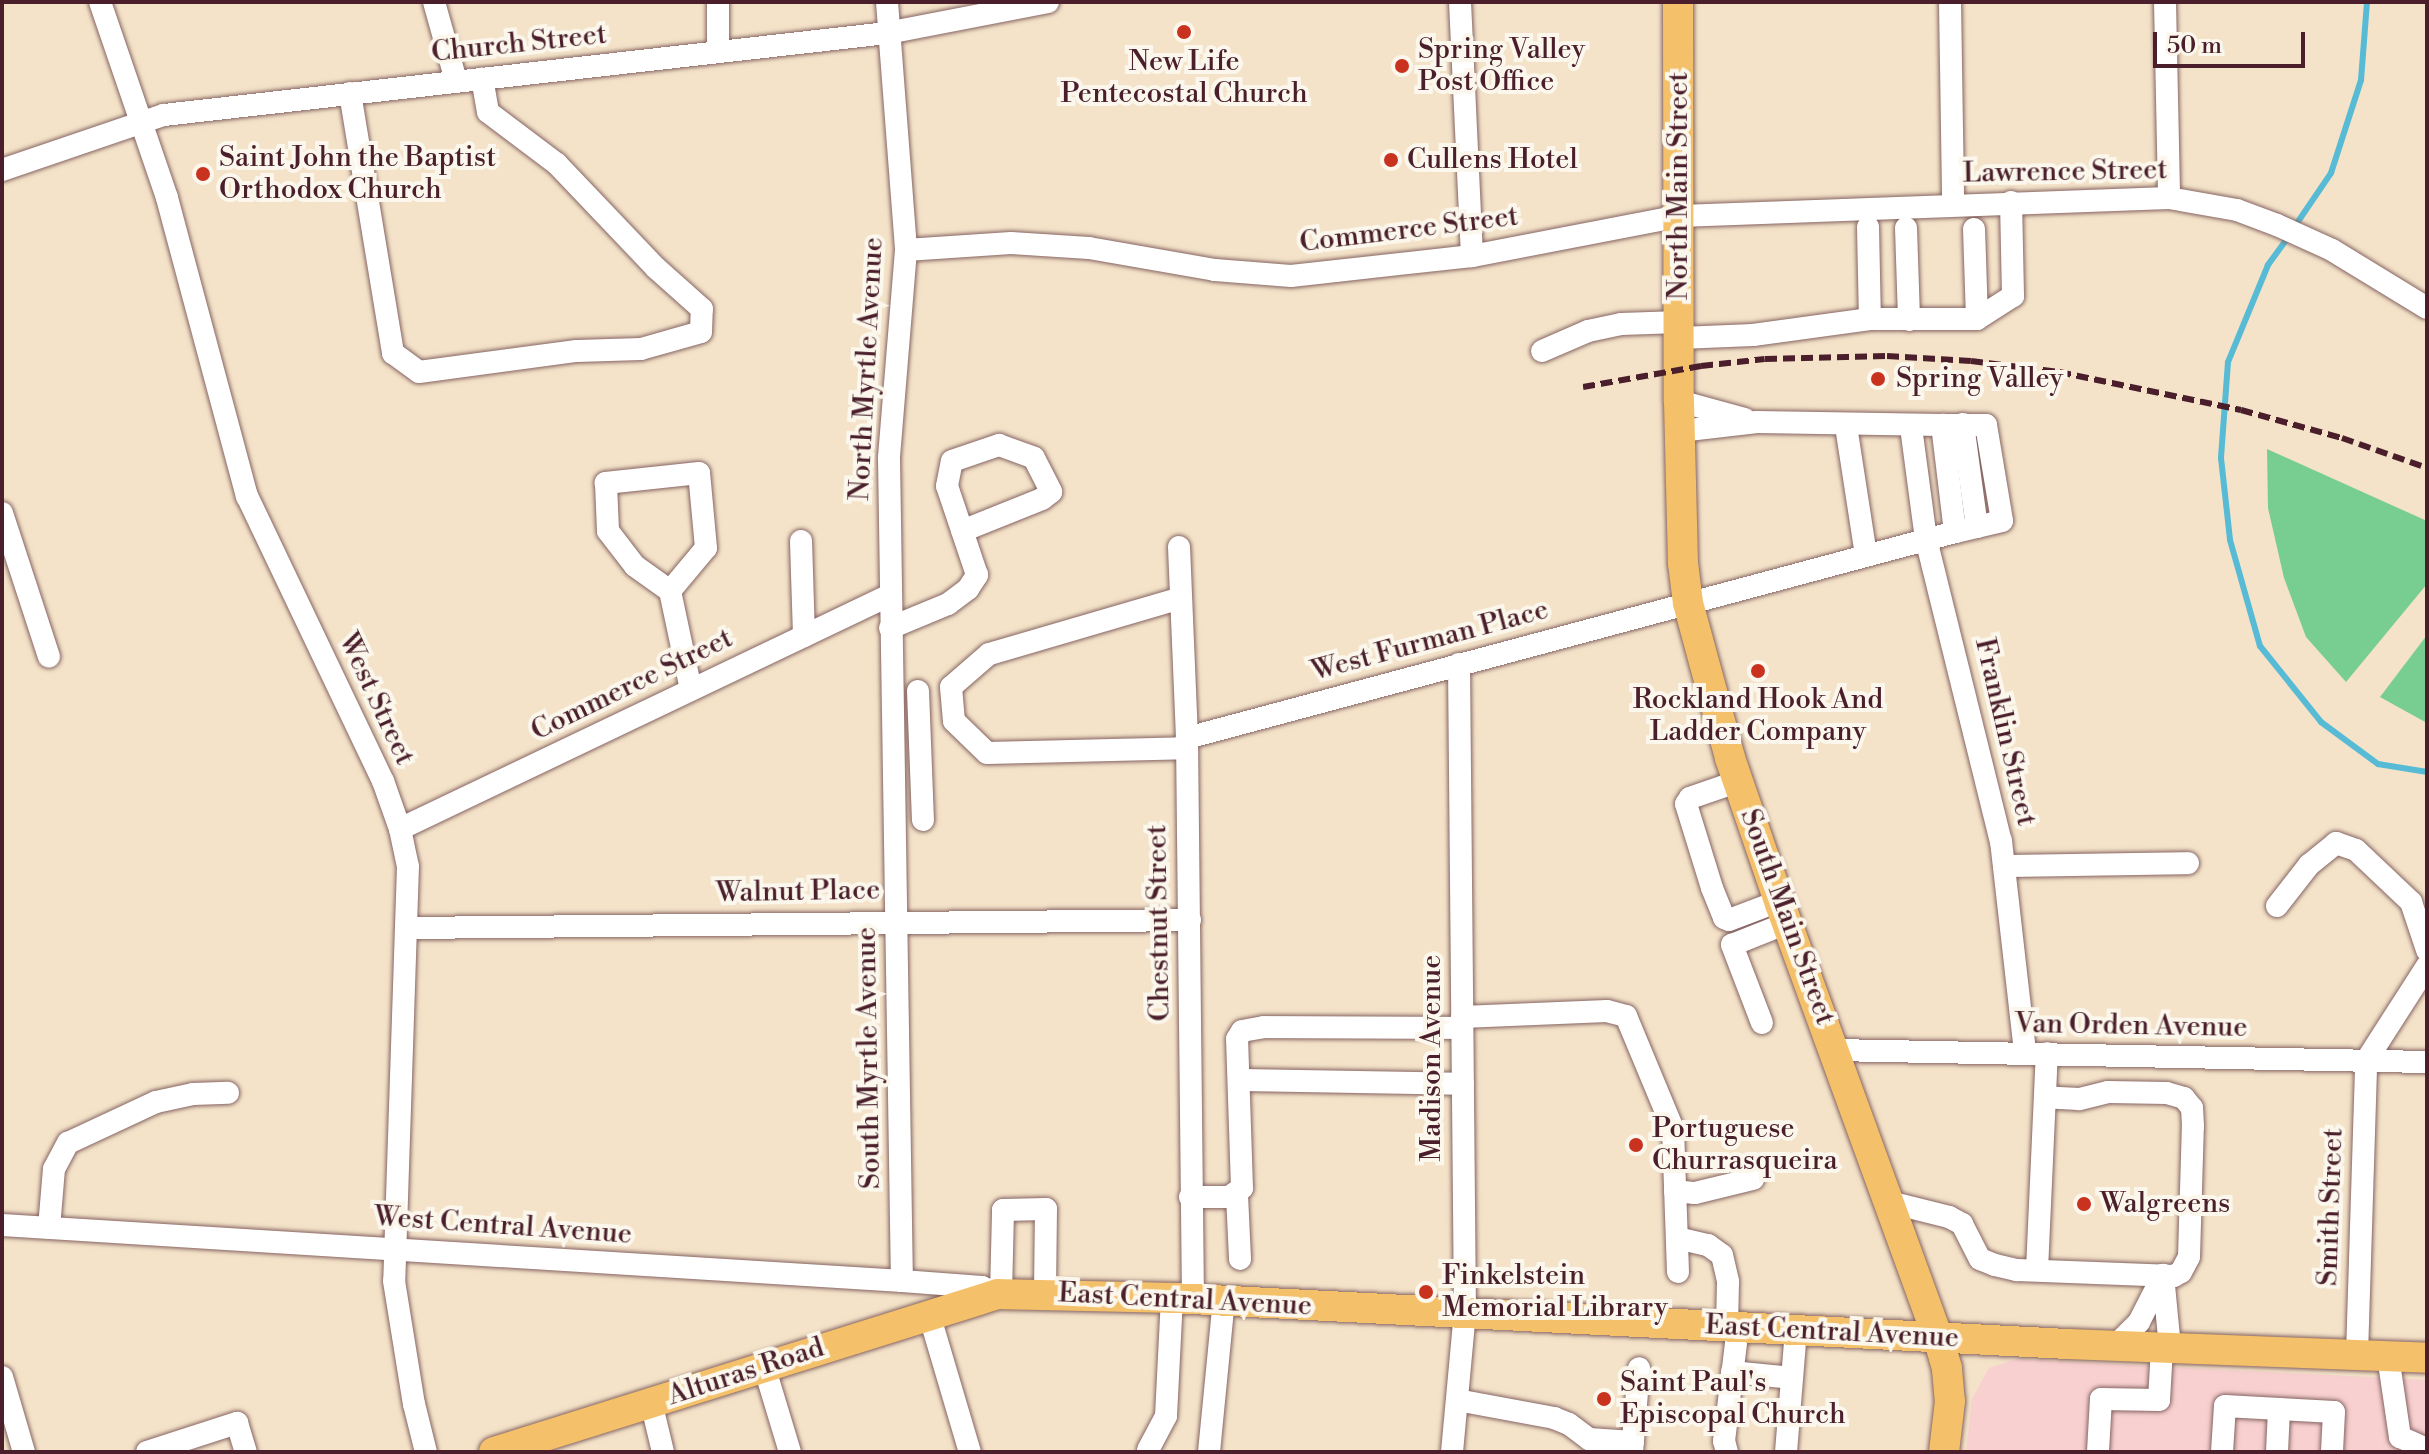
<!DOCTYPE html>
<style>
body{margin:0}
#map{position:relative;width:2429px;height:1454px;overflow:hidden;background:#f4e3c9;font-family:"Libre Bodoni",serif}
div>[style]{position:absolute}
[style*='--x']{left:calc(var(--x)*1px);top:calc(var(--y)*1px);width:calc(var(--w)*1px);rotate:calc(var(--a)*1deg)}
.built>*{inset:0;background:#f7d0cf}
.green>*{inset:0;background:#78cd91}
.stream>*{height:6px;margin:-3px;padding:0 3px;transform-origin:3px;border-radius:3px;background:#57bbd5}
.roads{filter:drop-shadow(0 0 2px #866462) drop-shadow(0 0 2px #866462)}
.minor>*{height:22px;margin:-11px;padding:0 11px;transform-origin:11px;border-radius:11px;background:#fff}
.major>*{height:30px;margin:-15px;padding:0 15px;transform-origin:15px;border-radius:15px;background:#f4c16a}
.rail>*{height:6px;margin-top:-3px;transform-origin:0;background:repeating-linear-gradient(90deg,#4a1f2b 0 12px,transparent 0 18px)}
.dots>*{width:22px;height:22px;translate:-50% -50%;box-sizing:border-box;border:4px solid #fbf7ec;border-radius:50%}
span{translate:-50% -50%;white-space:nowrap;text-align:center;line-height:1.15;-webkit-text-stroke:8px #fbf7ec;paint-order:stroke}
.street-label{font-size:28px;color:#4a1f2b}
.poi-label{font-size:28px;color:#4a1f2b}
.left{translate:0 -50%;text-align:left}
.frame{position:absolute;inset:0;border:4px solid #4a1f2b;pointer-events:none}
.scale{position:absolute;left:2153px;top:32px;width:152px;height:36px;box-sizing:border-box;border:4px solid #4a1f2b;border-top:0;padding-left:10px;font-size:24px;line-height:28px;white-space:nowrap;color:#4a1f2b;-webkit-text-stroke:6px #fbf7ec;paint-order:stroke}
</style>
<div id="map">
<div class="built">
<i style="clip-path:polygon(2016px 1359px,2427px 1380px,2427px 1452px,1966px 1452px,1972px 1399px,1989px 1368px)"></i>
</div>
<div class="green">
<i style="clip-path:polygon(2267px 449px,2427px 521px,2427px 584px,2346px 682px,2306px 637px,2284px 578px,2268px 508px)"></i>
<i style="clip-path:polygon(2427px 635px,2427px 723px,2380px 697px)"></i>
</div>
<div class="stream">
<i style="--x:2295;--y:226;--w:64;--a:-55.8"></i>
<i style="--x:2331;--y:173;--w:98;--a:-72.1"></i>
<i style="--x:2361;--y:80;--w:78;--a:-85.6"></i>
<i style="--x:2289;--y:236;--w:36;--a:126"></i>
<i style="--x:2268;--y:265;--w:105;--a:112.4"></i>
<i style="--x:2228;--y:362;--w:96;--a:94.2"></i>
<i style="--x:2221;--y:458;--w:82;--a:83.7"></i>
<i style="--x:2230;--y:540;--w:110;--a:74.2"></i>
<i style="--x:2260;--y:646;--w:97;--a:51.2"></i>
<i style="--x:2321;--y:722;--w:71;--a:36.4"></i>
<i style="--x:2378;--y:764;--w:50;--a:9.3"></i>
</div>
<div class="roads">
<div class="minor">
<i style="--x:100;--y:2;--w:207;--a:71.1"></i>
<i style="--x:167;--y:198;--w:309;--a:75"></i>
<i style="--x:247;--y:496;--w:316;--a:64.5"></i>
<i style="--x:383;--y:781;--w:51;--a:70.5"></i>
<i style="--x:400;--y:829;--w:38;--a:78"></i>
<i style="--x:408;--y:866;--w:415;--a:91.9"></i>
<i style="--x:394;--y:1281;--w:125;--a:80.8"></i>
<i style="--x:414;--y:1404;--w:49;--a:76"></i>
<i style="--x:434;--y:2;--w:82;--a:74.4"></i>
<i style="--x:718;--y:2;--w:50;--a:90"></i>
<i style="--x:887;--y:2;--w:249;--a:85.6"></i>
<i style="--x:906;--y:250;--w:209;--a:94.7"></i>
<i style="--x:889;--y:458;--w:823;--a:89.1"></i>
<i style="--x:1460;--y:2;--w:254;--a:87.3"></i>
<i style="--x:1950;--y:2;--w:202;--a:89.1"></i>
<i style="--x:2165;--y:2;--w:196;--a:88.8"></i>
<i style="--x:350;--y:93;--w:264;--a:80.6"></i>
<i style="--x:393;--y:353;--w:32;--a:36"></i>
<i style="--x:419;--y:372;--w:159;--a:-7.6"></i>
<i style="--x:577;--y:351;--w:64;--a:-1.8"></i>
<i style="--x:641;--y:349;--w:62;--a:-15.8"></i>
<i style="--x:701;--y:332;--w:23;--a:-88"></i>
<i style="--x:702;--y:309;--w:62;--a:-138.3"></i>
<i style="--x:656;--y:268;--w:144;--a:-133.6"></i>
<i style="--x:557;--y:164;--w:86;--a:-143"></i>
<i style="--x:488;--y:112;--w:34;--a:-100"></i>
<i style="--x:2;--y:170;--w:171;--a:-18.8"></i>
<i style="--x:164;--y:115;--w:728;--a:-6.47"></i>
<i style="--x:887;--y:33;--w:164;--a:-10.9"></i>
<i style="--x:1868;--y:227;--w:92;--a:88.8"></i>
<i style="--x:1906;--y:228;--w:92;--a:88.1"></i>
<i style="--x:906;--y:250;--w:105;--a:-3.8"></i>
<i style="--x:1011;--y:243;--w:78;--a:3.7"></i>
<i style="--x:1089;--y:248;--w:128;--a:9.9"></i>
<i style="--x:1215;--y:270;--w:76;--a:4.5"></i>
<i style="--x:1291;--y:276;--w:182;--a:-6.3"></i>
<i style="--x:1472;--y:256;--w:212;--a:-10.9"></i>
<i style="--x:1680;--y:216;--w:489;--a:-2.1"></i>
<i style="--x:2169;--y:198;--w:69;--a:10"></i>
<i style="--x:2237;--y:210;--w:43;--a:20.6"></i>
<i style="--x:2277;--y:225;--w:60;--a:24.4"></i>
<i style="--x:2332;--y:250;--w:111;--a:31.4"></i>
<i style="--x:1977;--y:319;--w:43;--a:-32.6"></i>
<i style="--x:2013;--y:296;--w:94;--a:-91.2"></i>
<i style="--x:1680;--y:338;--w:73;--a:-2.4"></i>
<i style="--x:1753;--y:335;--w:118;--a:-7.8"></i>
<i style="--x:1870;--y:319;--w:107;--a:0"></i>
<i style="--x:1977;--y:319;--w:90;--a:-91.9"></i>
<i style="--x:1542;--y:351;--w:50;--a:-23.5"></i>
<i style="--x:1588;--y:331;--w:34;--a:-12"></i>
<i style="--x:1621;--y:324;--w:58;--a:-2"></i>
<i style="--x:1679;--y:401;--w:68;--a:15.3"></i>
<i style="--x:1963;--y:424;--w:104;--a:82.3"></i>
<i style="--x:1942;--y:425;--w:44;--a:0"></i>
<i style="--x:1986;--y:425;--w:97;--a:80.5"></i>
<i style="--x:2002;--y:521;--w:48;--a:166.8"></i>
<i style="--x:1846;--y:426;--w:131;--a:81.2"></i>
<i style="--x:1911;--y:427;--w:113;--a:82.4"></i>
<i style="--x:1926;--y:539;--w:311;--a:76.1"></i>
<i style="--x:2001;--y:841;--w:213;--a:83.5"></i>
<i style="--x:2;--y:513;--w:151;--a:71.9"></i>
<i style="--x:801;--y:541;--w:95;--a:88.2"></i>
<i style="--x:1179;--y:547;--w:191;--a:87.6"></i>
<i style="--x:1187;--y:738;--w:561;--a:89.39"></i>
<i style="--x:670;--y:591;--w:56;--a:-50.1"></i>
<i style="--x:706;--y:548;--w:75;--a:-95.3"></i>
<i style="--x:699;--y:473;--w:94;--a:173.9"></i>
<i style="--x:606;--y:483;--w:48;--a:87.6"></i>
<i style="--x:608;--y:531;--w:44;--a:52.4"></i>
<i style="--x:635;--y:566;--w:43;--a:35.5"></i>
<i style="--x:670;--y:591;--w:101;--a:78"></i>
<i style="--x:1181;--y:598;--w:200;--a:163.7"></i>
<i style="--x:989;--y:654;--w:50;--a:139"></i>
<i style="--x:951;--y:687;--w:34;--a:85"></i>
<i style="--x:954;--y:721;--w:46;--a:44.1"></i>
<i style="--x:987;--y:753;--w:198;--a:-1.4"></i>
<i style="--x:890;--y:628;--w:63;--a:-22.5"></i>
<i style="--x:948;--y:604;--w:25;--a:-37"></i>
<i style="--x:968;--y:589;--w:17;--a:-57"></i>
<i style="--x:977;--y:575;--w:94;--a:-108.6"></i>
<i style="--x:947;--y:486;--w:25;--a:-79"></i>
<i style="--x:952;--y:461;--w:50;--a:-18.8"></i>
<i style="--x:999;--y:445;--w:37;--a:20"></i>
<i style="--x:1034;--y:458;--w:38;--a:63"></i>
<i style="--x:1051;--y:492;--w:11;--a:142"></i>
<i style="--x:1042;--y:499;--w:86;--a:158.2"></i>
<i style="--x:918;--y:691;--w:129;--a:87.8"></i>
<i style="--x:1187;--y:738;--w:795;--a:-15.01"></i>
<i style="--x:1955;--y:532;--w:108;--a:-96.9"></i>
<i style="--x:1942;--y:425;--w:185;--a:-179.1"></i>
<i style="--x:1757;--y:422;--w:78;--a:173.3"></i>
<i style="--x:1739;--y:781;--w:52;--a:160.9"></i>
<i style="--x:1690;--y:798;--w:7;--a:124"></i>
<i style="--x:1686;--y:804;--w:88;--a:72.8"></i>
<i style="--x:1712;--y:888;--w:32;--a:68"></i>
<i style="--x:1724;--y:918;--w:5;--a:22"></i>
<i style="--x:1729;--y:920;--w:53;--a:-20.8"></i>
<i style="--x:400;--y:829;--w:543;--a:-25.53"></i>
<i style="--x:2004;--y:866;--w:184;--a:-0.9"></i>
<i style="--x:2277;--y:906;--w:52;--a:-52"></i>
<i style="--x:2309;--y:865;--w:35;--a:-39"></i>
<i style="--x:2336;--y:843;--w:21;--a:19"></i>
<i style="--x:2356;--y:850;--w:76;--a:43.4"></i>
<i style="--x:2411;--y:902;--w:51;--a:71.6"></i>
<i style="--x:406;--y:928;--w:784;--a:-0.58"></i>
<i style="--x:1462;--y:1017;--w:145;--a:-2.4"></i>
<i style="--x:1607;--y:1011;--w:20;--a:15"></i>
<i style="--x:1626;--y:1016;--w:122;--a:67.4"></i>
<i style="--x:1673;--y:1129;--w:143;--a:88"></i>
<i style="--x:1762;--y:1023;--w:84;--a:-111"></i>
<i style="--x:1732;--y:945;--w:59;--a:-21.8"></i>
<i style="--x:1834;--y:1050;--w:593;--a:1.16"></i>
<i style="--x:1239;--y:1080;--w:224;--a:1"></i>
<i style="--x:1675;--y:1191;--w:20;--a:6"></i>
<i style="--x:1695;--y:1193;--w:60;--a:-13.6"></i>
<i style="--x:1237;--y:1195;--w:64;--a:87.3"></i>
<i style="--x:1190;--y:1197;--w:39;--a:0"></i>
<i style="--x:1229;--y:1197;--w:16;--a:-35"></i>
<i style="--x:1242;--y:1188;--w:149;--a:-91.9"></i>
<i style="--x:1237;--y:1039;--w:9;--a:-58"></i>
<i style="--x:1242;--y:1031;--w:22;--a:-10"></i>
<i style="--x:1264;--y:1027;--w:198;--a:0.3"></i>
<i style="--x:1889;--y:1202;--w:62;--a:14"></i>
<i style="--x:1949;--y:1217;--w:15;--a:28"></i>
<i style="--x:1962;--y:1224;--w:39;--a:63"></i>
<i style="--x:1980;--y:1259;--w:16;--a:22"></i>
<i style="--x:1995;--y:1265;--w:23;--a:13"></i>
<i style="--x:2017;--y:1270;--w:157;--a:2.2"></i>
<i style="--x:2174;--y:1276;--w:8;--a:-30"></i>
<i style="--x:2181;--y:1272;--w:17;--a:-62"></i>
<i style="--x:2189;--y:1257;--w:131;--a:-88.3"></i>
<i style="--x:2193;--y:1126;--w:18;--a:-93"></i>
<i style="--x:2192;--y:1108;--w:13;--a:-129"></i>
<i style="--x:2184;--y:1098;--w:18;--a:-164"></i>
<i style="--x:2167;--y:1093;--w:59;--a:-179"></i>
<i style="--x:2108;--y:1092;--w:30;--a:166"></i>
<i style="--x:2079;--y:1099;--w:34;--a:-177"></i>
<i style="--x:2;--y:1225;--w:902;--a:3.56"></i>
<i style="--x:902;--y:1281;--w:80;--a:4.3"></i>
<i style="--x:982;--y:1287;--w:17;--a:24"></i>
<i style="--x:49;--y:1228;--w:59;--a:-85.2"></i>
<i style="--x:54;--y:1169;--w:30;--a:-62"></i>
<i style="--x:68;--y:1143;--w:97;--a:-25"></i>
<i style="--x:156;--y:1102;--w:38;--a:-12"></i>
<i style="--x:193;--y:1094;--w:35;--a:-2"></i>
<i style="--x:1677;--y:1238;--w:32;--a:13"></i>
<i style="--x:1708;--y:1245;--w:17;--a:36"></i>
<i style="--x:1722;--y:1255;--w:28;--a:77"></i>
<i style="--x:1728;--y:1282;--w:44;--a:91.3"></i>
<i style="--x:2037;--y:1270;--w:217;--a:-87.4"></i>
<i style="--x:1001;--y:1294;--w:84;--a:-88.6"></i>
<i style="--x:1003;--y:1210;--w:43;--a:-1.3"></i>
<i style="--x:1046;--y:1209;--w:84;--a:90.7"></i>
<i style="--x:929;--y:1314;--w:144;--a:73.5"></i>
<i style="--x:2115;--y:1346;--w:34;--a:-45"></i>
<i style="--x:2139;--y:1322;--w:53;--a:-62.9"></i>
<i style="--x:2163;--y:1275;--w:73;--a:84.5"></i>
<i style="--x:2357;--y:1355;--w:294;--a:-88.2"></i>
<i style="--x:2366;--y:1061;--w:113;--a:-57.3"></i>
<i style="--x:2388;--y:1356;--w:82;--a:81.6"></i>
<i style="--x:2400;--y:1437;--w:30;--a:24"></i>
<i style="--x:764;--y:1366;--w:90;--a:73.2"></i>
<i style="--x:1732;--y:1372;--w:60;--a:5.7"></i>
<i style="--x:2;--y:1377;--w:78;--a:73.7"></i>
<i style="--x:1457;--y:1400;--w:99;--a:10.5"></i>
<i style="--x:1554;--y:1418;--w:16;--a:22"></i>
<i style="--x:1569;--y:1424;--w:25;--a:37"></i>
<i style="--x:1589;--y:1439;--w:44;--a:3.9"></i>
<i style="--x:651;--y:1402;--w:51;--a:76.5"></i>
<i style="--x:1148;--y:1450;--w:38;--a:-62"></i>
<i style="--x:1166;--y:1416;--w:118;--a:-87.1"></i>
<i style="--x:147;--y:1452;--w:95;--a:-17.9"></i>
<i style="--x:237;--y:1423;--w:30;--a:73"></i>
<i style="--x:1209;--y:1452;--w:153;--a:-84.4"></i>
<i style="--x:1452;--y:1452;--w:140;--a:-84.7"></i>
<i style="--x:1465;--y:1313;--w:649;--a:-90.53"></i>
<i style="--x:1632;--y:1452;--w:84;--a:-85.2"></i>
<i style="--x:1727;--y:1452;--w:11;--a:-105"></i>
<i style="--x:1724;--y:1441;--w:115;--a:-83"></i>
<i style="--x:1786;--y:1452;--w:122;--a:-85.3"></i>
<i style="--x:2098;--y:1452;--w:53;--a:-86.8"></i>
<i style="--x:2101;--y:1399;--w:58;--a:1"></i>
<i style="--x:2159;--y:1400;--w:52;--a:-86.7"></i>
<i style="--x:2222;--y:1452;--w:46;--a:-86.3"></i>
<i style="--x:2225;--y:1406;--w:109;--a:3.2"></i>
<i style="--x:2334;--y:1412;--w:40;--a:92.9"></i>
<i style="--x:2277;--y:1452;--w:43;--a:-87.3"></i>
</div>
<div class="major">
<i style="--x:1678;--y:2;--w:399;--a:89.9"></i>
<i style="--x:1679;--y:401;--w:162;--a:88.6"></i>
<i style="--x:1683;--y:563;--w:40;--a:82.9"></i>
<i style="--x:1688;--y:603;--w:161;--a:74.8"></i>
<i style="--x:1730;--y:758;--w:154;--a:71.1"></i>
<i style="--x:1780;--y:904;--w:461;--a:70"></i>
<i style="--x:1938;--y:1337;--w:33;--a:74"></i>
<i style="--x:1947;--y:1369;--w:32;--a:85"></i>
<i style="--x:1950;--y:1401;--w:51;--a:96.7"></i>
<i style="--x:494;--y:1452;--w:528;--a:-17.41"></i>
<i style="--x:998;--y:1294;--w:174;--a:1.3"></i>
<i style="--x:1172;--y:1298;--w:898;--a:2.94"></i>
<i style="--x:2069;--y:1344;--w:358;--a:2.2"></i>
</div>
</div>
<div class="rail">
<i style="--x:1583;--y:387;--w:120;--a:-10.1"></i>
<i style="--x:1701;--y:366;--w:64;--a:-6.2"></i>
<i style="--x:1765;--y:359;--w:122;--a:-1.4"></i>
<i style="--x:1887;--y:356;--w:84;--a:3.4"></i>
<i style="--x:1971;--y:361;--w:89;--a:7.1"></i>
<i style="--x:2059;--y:372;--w:186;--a:11.8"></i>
<i style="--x:2241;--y:410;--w:105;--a:15.5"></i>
<i style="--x:2342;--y:438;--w:90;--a:19.4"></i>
</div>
<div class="dots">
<i style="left:1184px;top:32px;background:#c8321e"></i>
<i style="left:1402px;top:66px;background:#c8321e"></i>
<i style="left:1391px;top:160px;background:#c8321e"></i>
<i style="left:203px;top:174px;background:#c8321e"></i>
<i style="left:1878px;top:379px;background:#c8321e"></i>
<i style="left:1758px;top:671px;background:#c8321e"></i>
<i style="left:1636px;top:1145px;background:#c8321e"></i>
<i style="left:2084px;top:1204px;background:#c8321e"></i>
<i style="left:1426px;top:1292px;background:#c8321e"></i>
<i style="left:1604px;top:1399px;background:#c8321e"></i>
</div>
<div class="street-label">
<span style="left:519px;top:44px;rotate:-6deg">Church Street</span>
<span style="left:2065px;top:172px;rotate:-1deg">Lawrence Street</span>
<span style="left:1679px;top:186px;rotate:-90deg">North Main Street</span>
<span style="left:1409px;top:230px;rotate:-7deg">Commerce Street</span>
<span style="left:867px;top:369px;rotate:-87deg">North Myrtle Avenue</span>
<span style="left:1430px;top:641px;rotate:-15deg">West Furman Place</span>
<span style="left:632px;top:685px;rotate:-26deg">Commerce Street</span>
<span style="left:376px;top:699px;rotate:65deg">West Street</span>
<span style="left:2005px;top:732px;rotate:77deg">Franklin Street</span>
<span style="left:798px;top:892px;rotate:-1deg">Walnut Place</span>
<span style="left:1787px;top:917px;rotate:70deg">South Main Street</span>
<span style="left:1159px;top:923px;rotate:-91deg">Chestnut Street</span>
<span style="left:2131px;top:1026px;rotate:1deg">Van Orden Avenue</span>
<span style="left:869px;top:1058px;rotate:-91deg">South Myrtle Avenue</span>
<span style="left:1432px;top:1058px;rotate:-90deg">Madison Avenue</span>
<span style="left:2331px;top:1207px;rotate:-88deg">Smith Street</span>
<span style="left:503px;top:1226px;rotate:4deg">West Central Avenue</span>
<span style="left:1185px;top:1300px;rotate:3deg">East Central Avenue</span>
<span style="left:1832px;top:1332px;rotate:3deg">East Central Avenue</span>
<span style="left:746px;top:1372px;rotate:-18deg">Alturas Road</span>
</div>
<div class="poi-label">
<span class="left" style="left:1418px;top:66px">Spring Valley<br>Post Office</span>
<span style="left:1184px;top:78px">New Life<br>Pentecostal Church</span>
<span class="left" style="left:219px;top:174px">Saint John the Baptist<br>Orthodox Church</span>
<span class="left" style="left:1407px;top:160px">Cullens Hotel</span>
<span class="left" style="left:1896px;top:379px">Spring Valley</span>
<span style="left:1758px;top:716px">Rockland Hook And<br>Ladder Company</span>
<span class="left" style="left:1652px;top:1145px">Portuguese<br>Churrasqueira</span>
<span class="left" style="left:2100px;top:1204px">Walgreens</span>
<span class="left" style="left:1442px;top:1292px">Finkelstein<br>Memorial Library</span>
<span class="left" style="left:1620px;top:1399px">Saint Paul's<br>Episcopal Church</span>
</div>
<div class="frame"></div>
<div class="scale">50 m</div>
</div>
